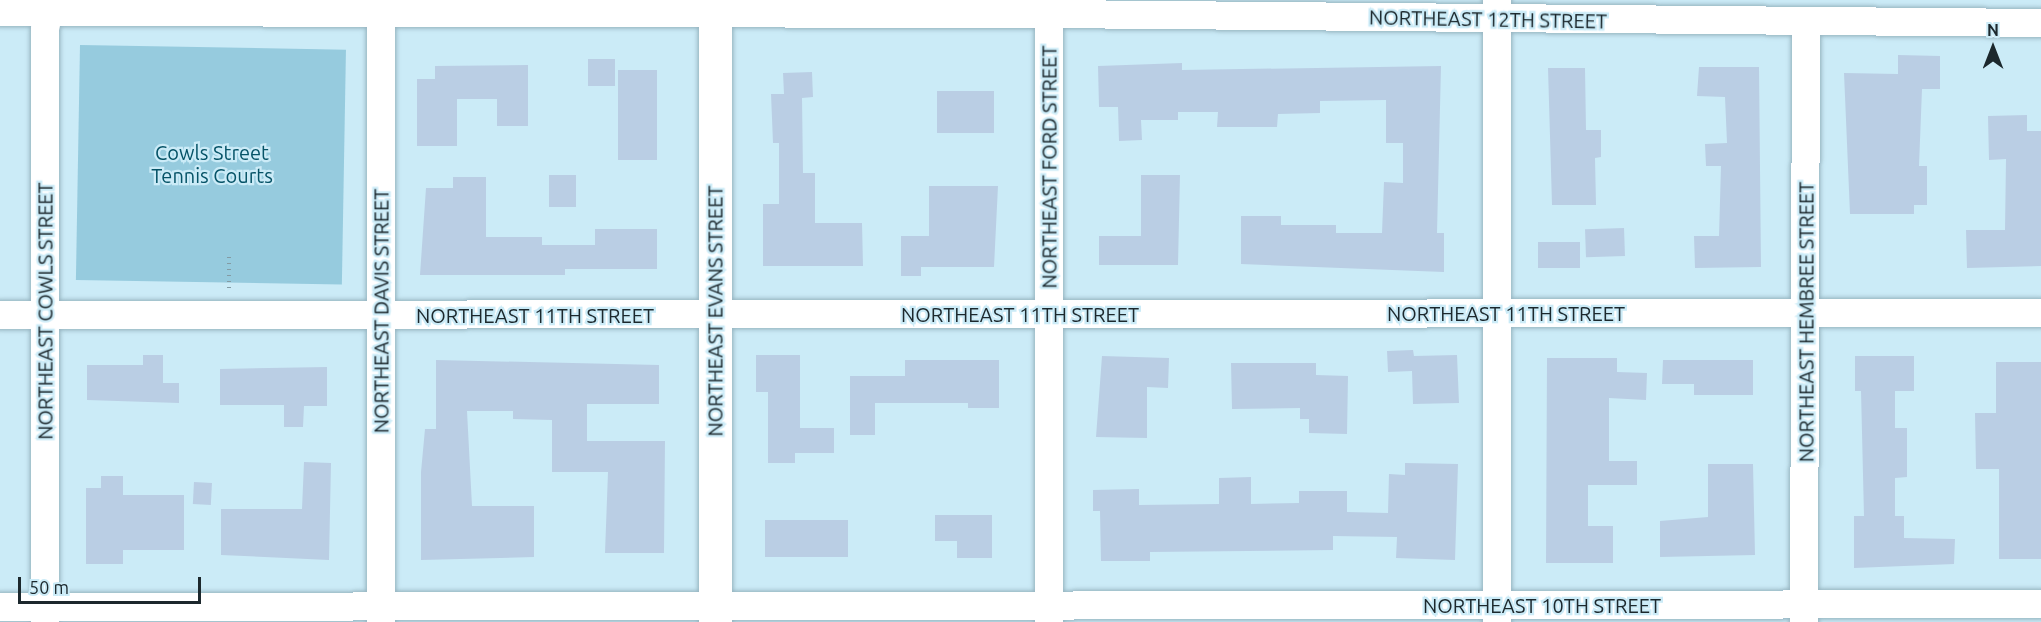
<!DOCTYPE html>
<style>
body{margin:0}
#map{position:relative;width:2041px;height:622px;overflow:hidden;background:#cbebf7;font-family:Ubuntu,sans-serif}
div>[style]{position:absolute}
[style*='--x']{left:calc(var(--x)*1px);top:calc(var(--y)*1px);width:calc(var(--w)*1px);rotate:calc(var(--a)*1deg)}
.green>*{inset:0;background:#96cbde;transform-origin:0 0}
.building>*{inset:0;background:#bacee4;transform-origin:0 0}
.path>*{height:4px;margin-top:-2px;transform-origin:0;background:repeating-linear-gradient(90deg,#839ba4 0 1.5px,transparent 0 6px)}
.roads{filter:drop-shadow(0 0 2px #97b5c1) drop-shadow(0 0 2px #97b5c1)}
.minor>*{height:28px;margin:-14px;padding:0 14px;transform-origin:14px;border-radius:14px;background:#fff}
.tertiary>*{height:33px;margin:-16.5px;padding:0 16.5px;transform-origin:16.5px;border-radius:16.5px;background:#fff}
span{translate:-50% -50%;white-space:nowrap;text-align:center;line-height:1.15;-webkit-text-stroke:4.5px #cbebf7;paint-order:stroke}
.street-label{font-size:20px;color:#1c282d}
.park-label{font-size:20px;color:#065367}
.north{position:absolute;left:1963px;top:18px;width:60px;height:60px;-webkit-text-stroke:4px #cbebf7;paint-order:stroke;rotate:0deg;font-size:16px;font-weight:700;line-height:24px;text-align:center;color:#1c282d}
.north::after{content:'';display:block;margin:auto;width:21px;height:27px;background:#1c282d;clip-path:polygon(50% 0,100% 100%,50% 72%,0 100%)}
.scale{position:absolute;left:18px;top:577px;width:183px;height:27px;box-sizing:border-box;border:3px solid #1c282d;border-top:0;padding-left:8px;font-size:18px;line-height:21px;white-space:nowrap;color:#1c282d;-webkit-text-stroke:4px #cbebf7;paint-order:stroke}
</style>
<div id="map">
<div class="green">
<i style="left:80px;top:45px;width:266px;height:235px;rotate:1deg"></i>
</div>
<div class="building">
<i style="clip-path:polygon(1898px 55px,1940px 56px,1940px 89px,1922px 89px,1919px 166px,1927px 166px,1927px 205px,1914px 205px,1914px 214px,1850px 214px,1844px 73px,1898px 74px)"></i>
<i style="left:588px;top:59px;width:27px;height:27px"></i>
<i style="clip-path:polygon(1182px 63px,1182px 70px,1441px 66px,1437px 233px,1444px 233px,1444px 272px,1241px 264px,1241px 216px,1281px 216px,1281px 225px,1336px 225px,1336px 233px,1382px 233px,1384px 182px,1403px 183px,1403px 143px,1386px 143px,1386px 100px,1320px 101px,1320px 113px,1278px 114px,1277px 127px,1217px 127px,1218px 112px,1178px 112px,1178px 120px,1141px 120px,1142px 140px,1119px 141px,1118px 107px,1099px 107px,1098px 66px)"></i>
<i style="clip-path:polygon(528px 65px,528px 126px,497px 126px,497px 99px,457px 99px,457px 146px,417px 146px,417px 79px,435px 79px,435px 66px)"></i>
<i style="clip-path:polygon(1699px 67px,1759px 67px,1761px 267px,1695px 268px,1694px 236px,1719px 236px,1721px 166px,1706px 166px,1705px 144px,1727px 143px,1725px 97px,1697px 96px)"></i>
<i style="clip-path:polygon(1548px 68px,1585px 68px,1586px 130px,1601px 130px,1601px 157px,1595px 158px,1596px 205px,1552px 205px)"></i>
<i style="left:618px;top:70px;width:39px;height:90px"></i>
<i style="clip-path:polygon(812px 72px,813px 97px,802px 98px,803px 173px,815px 173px,815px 223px,862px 223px,863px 266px,763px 266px,763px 204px,779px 204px,779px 143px,773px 143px,771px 94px,784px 94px,783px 73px)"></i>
<i style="left:937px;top:91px;width:57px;height:42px"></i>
<i style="clip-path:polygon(2027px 115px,2027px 131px,2041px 131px,2041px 266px,1967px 268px,1966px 230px,2005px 230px,2006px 159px,1989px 160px,1988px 116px)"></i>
<i style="left:549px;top:175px;width:27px;height:32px"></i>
<i style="clip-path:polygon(1141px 175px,1180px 175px,1178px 265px,1099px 265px,1099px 236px,1141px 236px)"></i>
<i style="clip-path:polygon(453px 177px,486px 177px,486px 237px,542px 237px,542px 245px,595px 245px,595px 229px,657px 229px,657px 269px,565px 269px,565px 275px,420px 275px,426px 188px,453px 188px)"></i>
<i style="clip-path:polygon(929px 186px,998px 186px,994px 267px,921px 267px,921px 276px,901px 276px,901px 236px,929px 236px)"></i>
<i style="left:1624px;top:228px;width:28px;height:39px;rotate:88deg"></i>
<i style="left:1580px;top:242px;width:26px;height:42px;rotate:90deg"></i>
<i style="clip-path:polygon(1413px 350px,1414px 356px,1457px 355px,1459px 403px,1413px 404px,1412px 371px,1388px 372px,1387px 351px)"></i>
<i style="clip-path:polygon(143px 355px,163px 355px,163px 383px,179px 383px,179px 403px,87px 400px,87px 365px,143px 365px)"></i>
<i style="clip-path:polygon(756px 355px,800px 355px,800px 428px,834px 428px,834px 453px,795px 453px,795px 463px,768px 463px,768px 392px,756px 392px)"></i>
<i style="clip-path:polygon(1102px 356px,1169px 358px,1168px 388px,1147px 387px,1147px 438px,1096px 437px)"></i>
<i style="clip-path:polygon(1855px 356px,1914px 356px,1914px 391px,1895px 391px,1895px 428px,1907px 428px,1907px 477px,1895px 478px,1895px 516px,1904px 516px,1904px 538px,1955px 539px,1954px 564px,1854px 568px,1854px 516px,1864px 516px,1861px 391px,1855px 391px)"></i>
<i style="clip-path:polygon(1547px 358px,1617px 358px,1617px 372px,1647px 373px,1646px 400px,1609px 398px,1609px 461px,1637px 461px,1637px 485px,1588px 485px,1588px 526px,1613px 526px,1613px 563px,1546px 563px)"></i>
<i style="clip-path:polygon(436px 360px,659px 365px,659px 404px,587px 404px,587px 441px,665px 441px,664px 553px,605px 553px,608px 472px,552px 472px,552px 420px,513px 419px,513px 411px,467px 411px,472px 506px,534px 506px,534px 557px,421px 560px,421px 472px,425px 429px,436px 429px)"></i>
<i style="clip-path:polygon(905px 360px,999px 360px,999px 408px,968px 408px,968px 403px,875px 403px,875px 435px,850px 435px,850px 376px,905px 376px)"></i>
<i style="clip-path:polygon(1663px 360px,1753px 360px,1753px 395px,1694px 395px,1694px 384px,1662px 384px)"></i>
<i style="clip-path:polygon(1996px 362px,2041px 362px,2041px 559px,1999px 559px,1999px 469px,1976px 469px,1975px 413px,1996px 413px)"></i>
<i style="clip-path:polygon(1231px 363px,1316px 363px,1316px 375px,1348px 376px,1347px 434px,1309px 433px,1309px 419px,1300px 419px,1300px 408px,1232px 409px)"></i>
<i style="clip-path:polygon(327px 367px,327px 406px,304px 406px,303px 427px,284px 427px,284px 405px,220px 405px,220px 369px)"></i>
<i style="clip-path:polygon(304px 462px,331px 463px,329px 560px,221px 555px,221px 509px,302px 509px)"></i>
<i style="clip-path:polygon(1405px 463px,1458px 464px,1455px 560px,1396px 558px,1397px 537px,1333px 536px,1333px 550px,1150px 552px,1150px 561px,1101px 561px,1100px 511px,1093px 511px,1093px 490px,1139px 489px,1139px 505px,1219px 504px,1219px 478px,1251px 477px,1251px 504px,1299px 503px,1299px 491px,1347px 491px,1347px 512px,1388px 513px,1389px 474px,1405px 475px)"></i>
<i style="clip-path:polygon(1708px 464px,1753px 464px,1755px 555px,1660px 557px,1660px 521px,1708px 517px)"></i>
<i style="clip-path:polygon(101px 476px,123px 476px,123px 495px,184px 495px,184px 550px,123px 550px,123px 564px,86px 564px,86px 488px,101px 488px)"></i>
<i style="left:194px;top:482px;width:18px;height:22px;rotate:3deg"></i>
<i style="clip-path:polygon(935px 515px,992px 515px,992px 558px,957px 558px,957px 541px,935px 541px)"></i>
<i style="left:765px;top:520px;width:83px;height:37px"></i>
</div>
<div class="path">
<i style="--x:229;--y:257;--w:33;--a:90"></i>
</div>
<div class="roads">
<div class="minor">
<i style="--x:381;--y:0;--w:622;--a:90"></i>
<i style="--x:1049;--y:0;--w:622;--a:90"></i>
<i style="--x:1497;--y:0;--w:622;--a:90"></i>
<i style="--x:0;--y:12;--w:1049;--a:0.11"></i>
<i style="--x:1049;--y:14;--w:992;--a:0.52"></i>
<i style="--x:0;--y:315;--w:2041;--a:-0.06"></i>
<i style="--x:0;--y:607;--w:2041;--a:-0.08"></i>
<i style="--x:45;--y:622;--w:593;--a:-90"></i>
<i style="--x:45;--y:29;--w:30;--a:-78"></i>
<i style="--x:1804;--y:622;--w:599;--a:-89.81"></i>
</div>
<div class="tertiary">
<i style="--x:715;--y:0;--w:622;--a:90"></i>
</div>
</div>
<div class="street-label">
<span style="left:1488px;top:19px;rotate:1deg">NORTHEAST 12TH STREET</span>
<span style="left:1049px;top:167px;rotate:-90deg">NORTHEAST FORD STREET</span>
<span style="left:45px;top:311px;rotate:-90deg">NORTHEAST COWLS STREET</span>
<span style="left:381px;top:311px;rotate:-90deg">NORTHEAST DAVIS STREET</span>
<span style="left:715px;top:311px;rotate:-90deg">NORTHEAST EVANS STREET</span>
<span style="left:1506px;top:313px">NORTHEAST 11TH STREET</span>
<span style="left:1020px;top:314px">NORTHEAST 11TH STREET</span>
<span style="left:535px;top:315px">NORTHEAST 11TH STREET</span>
<span style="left:1806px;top:322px;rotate:-90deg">NORTHEAST HEMBREE STREET</span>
<span style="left:1542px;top:605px">NORTHEAST 10TH STREET</span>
</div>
<div class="park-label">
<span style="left:212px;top:164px">Cowls Street<br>Tennis Courts</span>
</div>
<div class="north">N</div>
<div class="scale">50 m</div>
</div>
